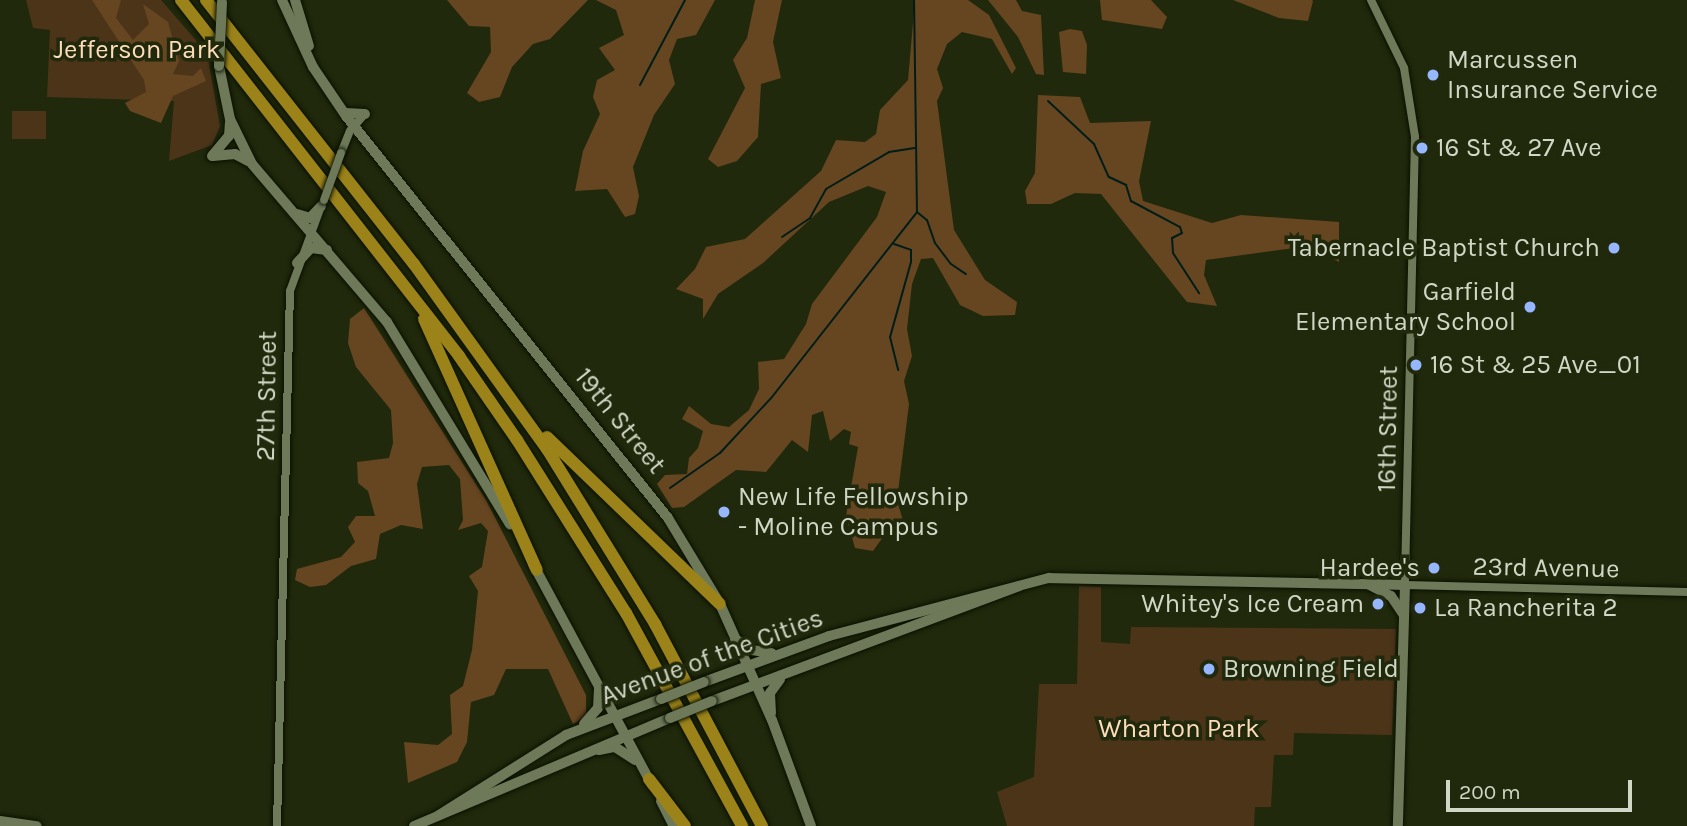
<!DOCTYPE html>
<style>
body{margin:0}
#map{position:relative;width:1687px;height:826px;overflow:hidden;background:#20290b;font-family:Karla,sans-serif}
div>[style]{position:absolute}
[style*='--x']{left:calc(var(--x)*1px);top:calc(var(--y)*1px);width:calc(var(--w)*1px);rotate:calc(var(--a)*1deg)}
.green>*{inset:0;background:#4c3419;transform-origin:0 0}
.forest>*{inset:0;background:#664521}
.stream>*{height:2px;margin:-1px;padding:0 1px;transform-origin:1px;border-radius:1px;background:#001d18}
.roads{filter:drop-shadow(0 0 2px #0a1100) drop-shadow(0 0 2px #0a1100)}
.tertiary>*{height:8px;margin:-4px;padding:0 4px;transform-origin:4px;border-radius:4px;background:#6e7959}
.secondary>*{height:10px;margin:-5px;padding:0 5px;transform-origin:5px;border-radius:5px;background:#6e7959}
.motorway>*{height:12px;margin:-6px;padding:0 6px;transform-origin:6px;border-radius:6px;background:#9b831a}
.bridges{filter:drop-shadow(0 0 2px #0a1100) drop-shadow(0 0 2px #0a1100)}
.tertiary-bridge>*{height:8px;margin:-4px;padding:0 4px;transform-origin:4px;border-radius:4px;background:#6e7959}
.secondary-bridge>*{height:10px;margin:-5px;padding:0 5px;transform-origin:5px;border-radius:5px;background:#6e7959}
.dots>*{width:19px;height:19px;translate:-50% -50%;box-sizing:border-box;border:4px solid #20290b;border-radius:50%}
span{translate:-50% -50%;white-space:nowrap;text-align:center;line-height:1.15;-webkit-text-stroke:7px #20290b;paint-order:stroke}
.park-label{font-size:26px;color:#fedcba}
.poi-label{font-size:26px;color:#d1d7c6}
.left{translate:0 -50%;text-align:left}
.right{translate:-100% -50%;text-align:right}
.street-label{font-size:26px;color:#d1d7c6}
.scale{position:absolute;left:1446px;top:780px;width:186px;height:32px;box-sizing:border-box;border:4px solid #d1d7c6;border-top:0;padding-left:9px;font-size:21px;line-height:24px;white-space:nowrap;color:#d1d7c6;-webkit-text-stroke:5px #20290b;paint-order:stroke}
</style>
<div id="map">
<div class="green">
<i style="clip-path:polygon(26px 0,161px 0,207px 53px,220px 126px,212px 145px,169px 161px,174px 101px,47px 97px,50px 30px,33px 28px)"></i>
<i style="left:12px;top:111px;width:34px;height:28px"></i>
<i style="clip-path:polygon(1079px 586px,1101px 587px,1101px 642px,1130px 644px,1131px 627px,1396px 629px,1392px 735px,1294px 733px,1293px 755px,1274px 755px,1271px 807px,1255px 807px,1254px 826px,1007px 826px,997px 792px,1034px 777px,1039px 684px,1077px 684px)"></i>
</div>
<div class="forest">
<i style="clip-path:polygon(92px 0,121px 0,116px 18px,133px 40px,149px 24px,143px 4px,168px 22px,179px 61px,173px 74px,193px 76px,201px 68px,206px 81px,173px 96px,161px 123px,130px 111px,125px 103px,146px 92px,144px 80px)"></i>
<i style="clip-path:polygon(447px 0,588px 0,550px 39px,533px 44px,512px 67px,500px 97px,479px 102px,467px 93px,491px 52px,490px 27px,469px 26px)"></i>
<i style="clip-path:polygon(596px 0,715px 0,696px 35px,677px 39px,669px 60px,675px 84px,654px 115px,633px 167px,639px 196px,635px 214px,625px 217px,607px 189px,575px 191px,583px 151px,600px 114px,593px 97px,597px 80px,615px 70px,599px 48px,624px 35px,616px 10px)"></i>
<i style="clip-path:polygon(755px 0,782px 0,773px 42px,781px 78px,761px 84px,758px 137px,737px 161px,718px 167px,708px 159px,745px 88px,733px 60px,747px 38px)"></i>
<i style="clip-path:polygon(915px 0,968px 0,989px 15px,1016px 68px,1012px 74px,992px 39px,962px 32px,947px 44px,937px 69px,943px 88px,937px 101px,954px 230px,985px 280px,1017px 302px,1015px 315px,983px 316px,960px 305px,933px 258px,921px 259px,912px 284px,907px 329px,912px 356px,904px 381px,909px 404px,897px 500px,906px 531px,888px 530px,873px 551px,855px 548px,846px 516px,858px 447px,849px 444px,851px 432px,844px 429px,830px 441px,823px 411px,812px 415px,808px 452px,792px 440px,766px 472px,736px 470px,684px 507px,672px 508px,657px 484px,665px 475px,687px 474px,689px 458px,698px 448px,703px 431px,682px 419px,689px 406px,711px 424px,729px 427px,749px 410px,759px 389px,758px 362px,784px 359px,806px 324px,812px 304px,877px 217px,886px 192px,868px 186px,829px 202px,763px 263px,718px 294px,703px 319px,703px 299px,676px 289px,695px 269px,706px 247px,745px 239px,821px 171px,836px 140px,865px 142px,876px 134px,880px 110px,908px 80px)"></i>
<i style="clip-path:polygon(988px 0,1016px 0,1022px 11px,1041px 15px,1044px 75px,1036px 74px,1018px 37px)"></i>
<i style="clip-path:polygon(1100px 0,1151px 0,1167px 17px,1162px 29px,1102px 20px)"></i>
<i style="clip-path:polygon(1233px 0,1312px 0,1313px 1px,1308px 21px,1279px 18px)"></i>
<i style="clip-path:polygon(1070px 29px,1082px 31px,1087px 45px,1086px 74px,1063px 72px,1059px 32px)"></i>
<i style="clip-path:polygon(1038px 95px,1080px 97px,1090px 123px,1151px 121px,1139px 181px,1143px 201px,1212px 223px,1241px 215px,1339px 222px,1339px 262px,1309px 246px,1206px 260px,1204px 275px,1217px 306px,1187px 302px,1101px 194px,1075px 193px,1051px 204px,1027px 204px,1025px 191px,1035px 173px)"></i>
<i style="clip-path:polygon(364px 308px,486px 500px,586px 695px,586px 716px,573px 724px,548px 669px,506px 669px,494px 695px,471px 702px,467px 742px,457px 762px,408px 783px,404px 742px,438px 745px,452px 734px,450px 695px,463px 686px,472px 650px,478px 591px,469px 576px,482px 567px,488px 531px,481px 523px,458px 530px,463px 520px,460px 479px,449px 465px,422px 467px,417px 484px,423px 529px,401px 525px,380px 534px,376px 559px,351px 566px,326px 585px,310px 587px,295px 580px,297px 569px,341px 557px,355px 542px,348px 527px,356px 516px,375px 516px,368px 491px,358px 483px,357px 462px,389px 458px,393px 443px,391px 410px,356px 367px,348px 343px,350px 319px)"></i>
</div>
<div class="stream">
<i style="--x:640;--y:85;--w:96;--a:-62.1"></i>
<i style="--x:1048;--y:101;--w:63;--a:43.1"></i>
<i style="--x:1094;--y:144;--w:36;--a:66"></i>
<i style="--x:1109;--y:177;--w:19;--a:25"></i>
<i style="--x:1126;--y:185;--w:17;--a:73"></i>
<i style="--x:1131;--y:201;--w:55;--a:28"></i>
<i style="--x:1180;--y:227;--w:6;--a:72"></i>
<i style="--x:1182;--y:233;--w:11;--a:153"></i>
<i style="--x:1172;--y:238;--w:15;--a:86"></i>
<i style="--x:1173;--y:253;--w:48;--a:57"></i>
<i style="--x:917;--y:212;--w:13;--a:39"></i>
<i style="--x:927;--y:220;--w:24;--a:71"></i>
<i style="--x:935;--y:243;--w:26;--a:53"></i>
<i style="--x:951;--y:264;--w:18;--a:34"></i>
<i style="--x:782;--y:237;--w:34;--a:-34"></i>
<i style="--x:810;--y:218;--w:33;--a:-61"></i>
<i style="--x:826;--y:189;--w:73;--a:-30.4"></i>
<i style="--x:889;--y:152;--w:26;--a:-9"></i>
<i style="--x:894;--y:244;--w:18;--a:19"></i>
<i style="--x:911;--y:250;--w:12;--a:90"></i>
<i style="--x:911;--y:262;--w:78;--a:105.6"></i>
<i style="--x:890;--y:337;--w:34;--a:76"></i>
<i style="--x:670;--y:488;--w:61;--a:-35"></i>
<i style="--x:720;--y:453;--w:76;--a:-47.1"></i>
<i style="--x:772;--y:397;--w:235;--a:-51.9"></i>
<i style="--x:917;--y:212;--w:212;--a:-90.8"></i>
</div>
<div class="roads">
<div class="tertiary">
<i style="--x:1371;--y:0;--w:76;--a:64.1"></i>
<i style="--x:1404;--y:68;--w:70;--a:80.9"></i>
<i style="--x:1415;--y:137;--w:448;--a:91.3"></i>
<i style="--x:1405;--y:585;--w:282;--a:1.4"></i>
<i style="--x:341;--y:153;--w:24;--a:-68"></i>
<i style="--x:350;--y:131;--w:23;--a:-49"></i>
<i style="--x:277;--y:826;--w:535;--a:-88.61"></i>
<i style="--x:290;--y:291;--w:87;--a:-69.9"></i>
</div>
<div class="secondary">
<i style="--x:282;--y:0;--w:74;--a:65.2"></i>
<i style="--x:313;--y:67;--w:59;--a:56"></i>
<i style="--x:346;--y:116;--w:515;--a:51.31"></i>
<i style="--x:668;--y:518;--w:100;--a:58.8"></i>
<i style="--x:720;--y:604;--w:127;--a:65.9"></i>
<i style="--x:772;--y:720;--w:113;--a:69.8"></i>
<i style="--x:295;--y:0;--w:48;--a:73.1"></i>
<i style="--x:219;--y:66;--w:54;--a:78.3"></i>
<i style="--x:230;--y:119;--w:50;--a:63.9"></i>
<i style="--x:252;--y:164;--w:208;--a:49.5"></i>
<i style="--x:387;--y:322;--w:237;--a:58.7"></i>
<i style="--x:345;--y:113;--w:20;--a:3"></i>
<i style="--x:212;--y:156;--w:26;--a:-50"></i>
<i style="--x:229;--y:136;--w:13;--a:-86"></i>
<i style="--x:213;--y:156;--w:22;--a:-5"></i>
<i style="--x:235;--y:154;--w:15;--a:28"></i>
<i style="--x:297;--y:214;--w:14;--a:17"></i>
<i style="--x:310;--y:218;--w:16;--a:-47"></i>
<i style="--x:297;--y:263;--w:21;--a:-47"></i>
<i style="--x:311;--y:248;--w:16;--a:7"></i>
<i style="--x:533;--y:564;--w:251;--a:61.7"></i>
<i style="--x:1368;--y:584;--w:26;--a:28"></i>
<i style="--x:1391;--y:596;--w:22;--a:56"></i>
<i style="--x:735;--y:639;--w:20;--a:33"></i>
<i style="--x:752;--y:650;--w:20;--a:9"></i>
<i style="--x:704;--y:682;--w:133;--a:-20.2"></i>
<i style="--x:829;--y:636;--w:228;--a:-14.8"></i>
<i style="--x:1049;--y:578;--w:356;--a:1.1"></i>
<i style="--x:1405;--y:585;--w:241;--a:91.7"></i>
<i style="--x:712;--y:701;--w:328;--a:-20.5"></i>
<i style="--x:771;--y:713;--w:20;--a:-93"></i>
<i style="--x:770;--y:693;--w:17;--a:-54"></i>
<i style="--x:584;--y:724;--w:21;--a:-49"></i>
<i style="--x:598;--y:708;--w:20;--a:-87"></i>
<i style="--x:599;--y:750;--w:16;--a:-11"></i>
<i style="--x:615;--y:747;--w:24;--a:33"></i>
<i style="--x:661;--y:801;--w:28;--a:63"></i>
<i style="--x:439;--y:815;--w:150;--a:-32.2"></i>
<i style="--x:566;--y:735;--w:102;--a:-20.8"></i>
<i style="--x:0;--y:821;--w:37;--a:8"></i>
<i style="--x:414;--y:826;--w:278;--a:-22.9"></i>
</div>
<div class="motorway">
<i style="--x:181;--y:0;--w:452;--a:52"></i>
<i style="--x:459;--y:356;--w:102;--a:55.4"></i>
<i style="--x:517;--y:440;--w:204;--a:57.8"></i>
<i style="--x:626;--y:613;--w:243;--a:61.4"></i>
<i style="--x:206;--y:0;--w:336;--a:51.8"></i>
<i style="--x:414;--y:264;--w:228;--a:54.3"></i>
<i style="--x:547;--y:449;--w:206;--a:58.3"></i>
<i style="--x:655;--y:624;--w:229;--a:62.1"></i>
<i style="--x:424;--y:319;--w:275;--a:65.8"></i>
<i style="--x:547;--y:437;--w:240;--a:44"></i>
<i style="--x:649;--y:779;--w:59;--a:52.5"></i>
</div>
</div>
<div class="bridges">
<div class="tertiary-bridge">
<i style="--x:324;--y:200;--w:50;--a:-70.1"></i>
</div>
<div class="secondary-bridge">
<i style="--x:219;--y:66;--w:64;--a:-87.3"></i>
<i style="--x:661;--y:699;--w:46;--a:-21.6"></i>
<i style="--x:670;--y:718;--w:45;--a:-22"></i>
</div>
</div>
<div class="dots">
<i style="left:1433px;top:75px;background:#96b6fd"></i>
<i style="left:1422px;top:148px;background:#96b6fd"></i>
<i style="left:1614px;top:248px;background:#96b6fd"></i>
<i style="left:1530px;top:307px;background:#96b6fd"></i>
<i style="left:1416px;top:365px;background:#96b6fd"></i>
<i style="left:724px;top:512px;background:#96b6fd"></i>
<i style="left:1434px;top:568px;background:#96b6fd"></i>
<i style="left:1378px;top:604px;background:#96b6fd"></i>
<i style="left:1420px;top:608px;background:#96b6fd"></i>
<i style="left:1209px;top:669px;background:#96b6fd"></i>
</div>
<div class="park-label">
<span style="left:137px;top:50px">Jefferson Park</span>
<span style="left:1179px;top:729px">Wharton Park</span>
</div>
<div class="poi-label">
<span class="left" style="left:1447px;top:75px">Marcussen<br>Insurance Service</span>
<span class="left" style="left:1436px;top:148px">16 St &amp; 27 Ave</span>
<span class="right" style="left:1600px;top:248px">Tabernacle Baptist Church</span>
<span class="right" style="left:1516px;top:307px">Garfield<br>Elementary School</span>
<span class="left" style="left:1430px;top:365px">16 St &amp; 25 Ave_01</span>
<span class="left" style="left:738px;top:512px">New Life Fellowship<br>- Moline Campus</span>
<span class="right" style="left:1420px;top:568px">Hardee's</span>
<span class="right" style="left:1364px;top:604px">Whitey's Ice Cream</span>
<span class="left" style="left:1434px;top:608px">La Rancherita 2</span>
<span class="left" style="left:1223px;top:669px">Browning Field</span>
</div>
<div class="street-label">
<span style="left:267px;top:396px;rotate:-89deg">27th Street</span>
<span style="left:620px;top:421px;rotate:51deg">19th Street</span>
<span style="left:1388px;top:429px;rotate:-89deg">16th Street</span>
<span style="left:1546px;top:568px;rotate:1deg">23rd Avenue</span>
<span style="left:712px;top:657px;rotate:-20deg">Avenue of the Cities</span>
</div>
<div class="scale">200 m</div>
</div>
